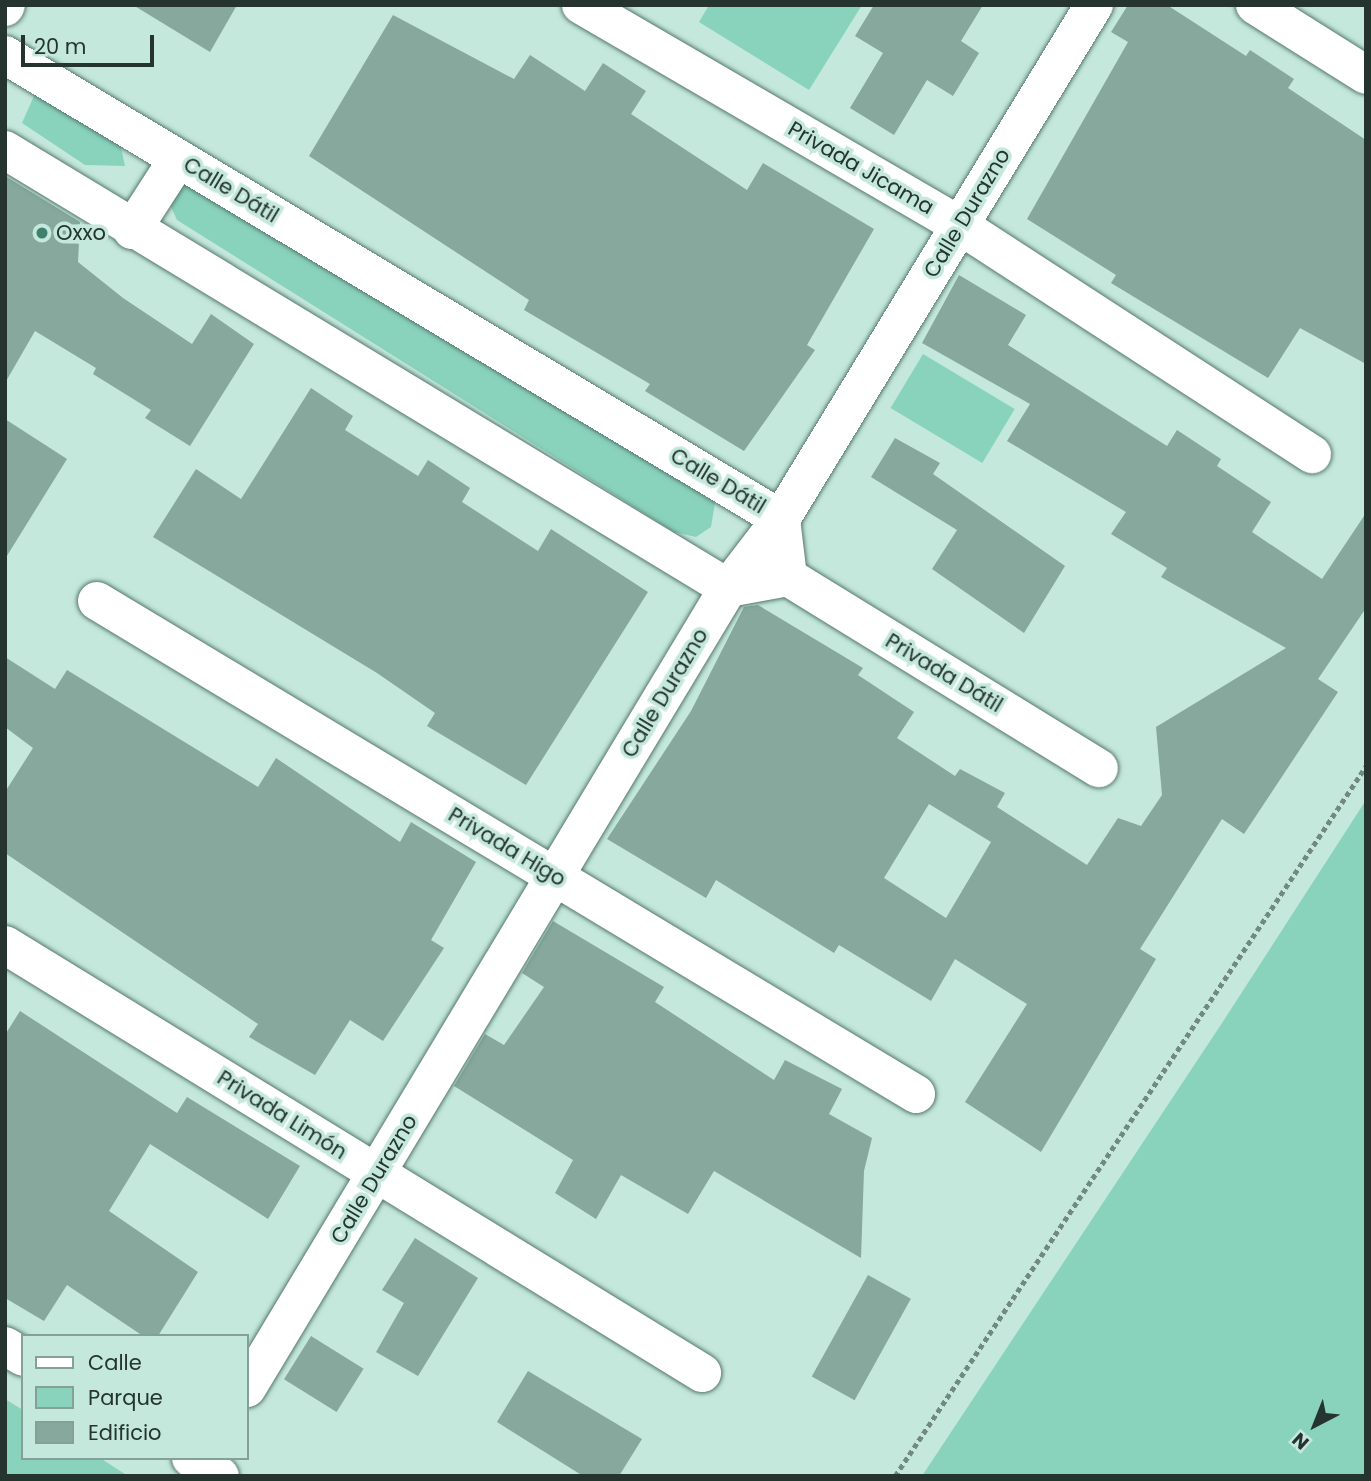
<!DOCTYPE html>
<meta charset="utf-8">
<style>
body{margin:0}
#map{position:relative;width:1371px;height:1481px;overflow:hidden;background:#c4e8dc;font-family:Poppins,sans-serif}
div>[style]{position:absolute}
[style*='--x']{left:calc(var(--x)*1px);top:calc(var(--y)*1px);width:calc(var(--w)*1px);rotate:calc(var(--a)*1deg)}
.green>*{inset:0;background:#89d3bd;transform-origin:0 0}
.building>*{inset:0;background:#86a89d;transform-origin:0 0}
.path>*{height:4.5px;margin-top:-2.25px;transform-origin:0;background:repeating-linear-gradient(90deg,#718981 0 5px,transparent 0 8.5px)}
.roads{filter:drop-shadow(0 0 2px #56776d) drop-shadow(0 0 2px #56776d)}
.minor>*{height:38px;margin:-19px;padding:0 19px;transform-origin:19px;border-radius:19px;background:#fff}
.tertiary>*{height:38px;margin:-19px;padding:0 19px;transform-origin:19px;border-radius:19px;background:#fff}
.primary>*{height:38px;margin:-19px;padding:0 19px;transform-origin:19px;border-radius:19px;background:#fff}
.dots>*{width:19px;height:19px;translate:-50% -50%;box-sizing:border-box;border:4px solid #c4e8dc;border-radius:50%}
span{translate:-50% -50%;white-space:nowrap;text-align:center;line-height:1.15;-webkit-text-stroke:7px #c4e8dc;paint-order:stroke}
.street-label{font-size:21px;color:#263430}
.poi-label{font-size:21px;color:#263430}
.left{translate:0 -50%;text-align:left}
.frame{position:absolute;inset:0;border:7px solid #263430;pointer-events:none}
.legend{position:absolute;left:21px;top:1334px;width:228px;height:126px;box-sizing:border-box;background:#c4e8dc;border:2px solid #85a097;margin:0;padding:9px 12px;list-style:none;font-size:21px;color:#263430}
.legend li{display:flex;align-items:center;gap:14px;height:35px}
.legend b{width:35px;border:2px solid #85a097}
.north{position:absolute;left:1280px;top:1390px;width:70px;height:70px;-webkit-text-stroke:5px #c4e8dc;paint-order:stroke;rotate:222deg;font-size:19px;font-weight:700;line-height:28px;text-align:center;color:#263430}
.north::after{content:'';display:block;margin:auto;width:24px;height:32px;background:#263430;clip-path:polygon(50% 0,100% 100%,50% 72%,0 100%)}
.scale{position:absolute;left:21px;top:35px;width:133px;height:32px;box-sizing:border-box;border:4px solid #263430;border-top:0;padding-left:9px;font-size:21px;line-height:24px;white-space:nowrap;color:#263430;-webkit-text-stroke:5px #c4e8dc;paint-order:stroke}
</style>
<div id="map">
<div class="green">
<i style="clip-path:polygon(709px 5px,862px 5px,809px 90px,699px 22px)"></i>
<i style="clip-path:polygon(37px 89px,136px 140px,121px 147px,125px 166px,85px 165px,22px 123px)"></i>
<i style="clip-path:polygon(176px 177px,705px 484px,715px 503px,711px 527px,696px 537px,674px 532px,177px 220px,166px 196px)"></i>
<i style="left:923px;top:354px;width:107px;height:63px;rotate:31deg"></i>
<i style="clip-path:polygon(1366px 800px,1366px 1476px,922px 1476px,1224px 1020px)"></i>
<i style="clip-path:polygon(5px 1399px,23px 1410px,23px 1458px,100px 1458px,128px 1476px,5px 1476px)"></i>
</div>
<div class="building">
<i style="clip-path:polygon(133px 5px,237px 5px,210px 52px)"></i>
<i style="clip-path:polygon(874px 5px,983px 5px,961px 41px,979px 53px,953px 96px,927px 80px,894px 135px,850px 108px,883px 53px,855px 36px)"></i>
<i style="clip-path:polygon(1128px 5px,1167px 5px,1246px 56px,1250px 50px,1294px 79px,1288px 88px,1366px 140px,1366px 364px,1300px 328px,1268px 378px,1111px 283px,1116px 275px,1027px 219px,1128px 42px,1111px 32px)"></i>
<i style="clip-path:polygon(393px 15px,514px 79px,530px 55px,585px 91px,603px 63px,646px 91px,631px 114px,747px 190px,763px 163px,874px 229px,807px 345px,815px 350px,744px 451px,645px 391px,650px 384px,524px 310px,529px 300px,309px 156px)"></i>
<i style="clip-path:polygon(5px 176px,80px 222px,78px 262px,123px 298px,192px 344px,211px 314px,254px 344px,190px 446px,145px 418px,151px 410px,93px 374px,96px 368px,35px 331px,5px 383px)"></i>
<i style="clip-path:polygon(evenodd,959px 275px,1026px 315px,1008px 345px,1167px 446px,1177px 430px,1221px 459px,1217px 466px,1271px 502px,1252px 532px,1322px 579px,1366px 513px,1366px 608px,1318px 679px,1338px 692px,1244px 834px,1222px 819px,1140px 949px,1156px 959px,1041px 1152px,965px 1102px,1027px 1004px,955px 959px,931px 1001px,839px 945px,834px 953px,716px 880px,706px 898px,607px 839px,691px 711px,744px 607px,758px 605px,863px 668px,858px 675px,914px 712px,897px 738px,955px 776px,960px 769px,1005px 793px,997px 807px,1087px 865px,1118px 818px,1141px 826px,1162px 795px,1156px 727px,1286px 648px,1161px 577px,1167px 568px,1111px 534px,1126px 512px,1007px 441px,1030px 404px,922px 343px,959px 275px,929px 804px,991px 842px,946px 918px,884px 878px,929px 804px)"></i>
<i style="clip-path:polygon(311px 388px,353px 416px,345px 430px,418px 476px,428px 460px,470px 488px,462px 502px,538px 551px,551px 529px,648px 592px,526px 785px,427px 726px,435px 713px,377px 673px,153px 537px,196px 469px,241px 499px)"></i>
<i style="clip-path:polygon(5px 419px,67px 459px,5px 559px)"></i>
<i style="clip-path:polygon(895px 438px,940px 463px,933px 474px,1065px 566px,1024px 633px,932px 569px,957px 530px,871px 477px)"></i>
<i style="clip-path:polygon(5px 657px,55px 689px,67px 670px,258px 787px,276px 758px,400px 842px,411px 822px,476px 862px,431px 940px,444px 948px,383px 1041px,350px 1020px,315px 1075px,249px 1037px,258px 1024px,5px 853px,5px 792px,33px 748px,5px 727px)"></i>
<i style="clip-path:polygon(553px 921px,664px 987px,655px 1002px,774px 1080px,785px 1060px,842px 1089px,829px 1114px,872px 1138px,864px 1171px,861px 1258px,714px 1171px,688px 1214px,621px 1175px,596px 1219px,555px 1193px,573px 1160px,454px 1086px,485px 1034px,504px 1045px,544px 987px,522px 973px)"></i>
<i style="clip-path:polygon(20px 1011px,177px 1113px,187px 1097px,300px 1166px,268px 1219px,150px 1144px,109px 1211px,198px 1272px,158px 1336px,143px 1336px,67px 1285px,44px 1321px,5px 1298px,5px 1035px)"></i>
<i style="clip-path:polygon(415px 1238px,478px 1278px,418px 1376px,376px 1352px,404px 1303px,382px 1290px)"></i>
<i style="left:868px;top:1275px;width:49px;height:116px;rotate:29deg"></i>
<i style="left:311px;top:1336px;width:62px;height:51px;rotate:32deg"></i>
<i style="clip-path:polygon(528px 1371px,642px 1439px,619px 1476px,583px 1476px,497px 1422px)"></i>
</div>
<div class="path">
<i style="--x:895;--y:1476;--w:852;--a:-56.44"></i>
</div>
<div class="roads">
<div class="minor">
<i style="--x:581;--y:5;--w:437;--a:30.2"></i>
<i style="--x:959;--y:225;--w:421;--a:33"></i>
<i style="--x:1255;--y:5;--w:131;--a:32.2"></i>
<i style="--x:788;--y:577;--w:365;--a:31.6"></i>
<i style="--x:97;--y:601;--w:956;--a:31.05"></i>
<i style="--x:5;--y:945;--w:818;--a:31.55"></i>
<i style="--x:5;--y:1346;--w:21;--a:31"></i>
<i style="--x:247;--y:1388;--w:933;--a:-58.98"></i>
<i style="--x:728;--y:588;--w:87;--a:-52.5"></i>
<i style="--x:781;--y:519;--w:602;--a:-58.66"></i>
<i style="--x:191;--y:1458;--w:34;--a:32"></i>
</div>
<div class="tertiary">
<i style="--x:5;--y:55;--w:904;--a:30.88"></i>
<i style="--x:781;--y:519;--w:58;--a:83.1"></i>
<i style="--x:788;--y:577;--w:61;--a:169.6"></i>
<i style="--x:728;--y:588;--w:845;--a:-148.79"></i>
<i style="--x:132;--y:230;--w:85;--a:-57.1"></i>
</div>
<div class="primary">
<i style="--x:5;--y:7;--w:2;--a:-63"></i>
</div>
</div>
<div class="dots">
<i style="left:42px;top:233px;background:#40806f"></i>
</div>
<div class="street-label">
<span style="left:861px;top:168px;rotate:30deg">Privada Jicama</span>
<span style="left:231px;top:190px;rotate:31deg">Calle Dátil</span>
<span style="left:967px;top:213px;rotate:-59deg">Calle Durazno</span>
<span style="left:718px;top:481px;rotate:31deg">Calle Dátil</span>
<span style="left:944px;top:673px;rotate:31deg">Privada Dátil</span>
<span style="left:665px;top:693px;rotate:-59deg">Calle Durazno</span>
<span style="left:507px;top:847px;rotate:31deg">Privada Higo</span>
<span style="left:282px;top:1115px;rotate:32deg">Privada Limón</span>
<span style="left:374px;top:1179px;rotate:-59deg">Calle Durazno</span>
</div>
<div class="poi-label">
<span class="left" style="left:56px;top:233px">Oxxo</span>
</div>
<div class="frame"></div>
<ul class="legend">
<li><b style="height:9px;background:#fff"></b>Calle</li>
<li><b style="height:19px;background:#89d3bd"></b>Parque</li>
<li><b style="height:19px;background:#86a89d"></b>Edificio</li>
</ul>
<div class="north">N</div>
<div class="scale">20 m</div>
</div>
